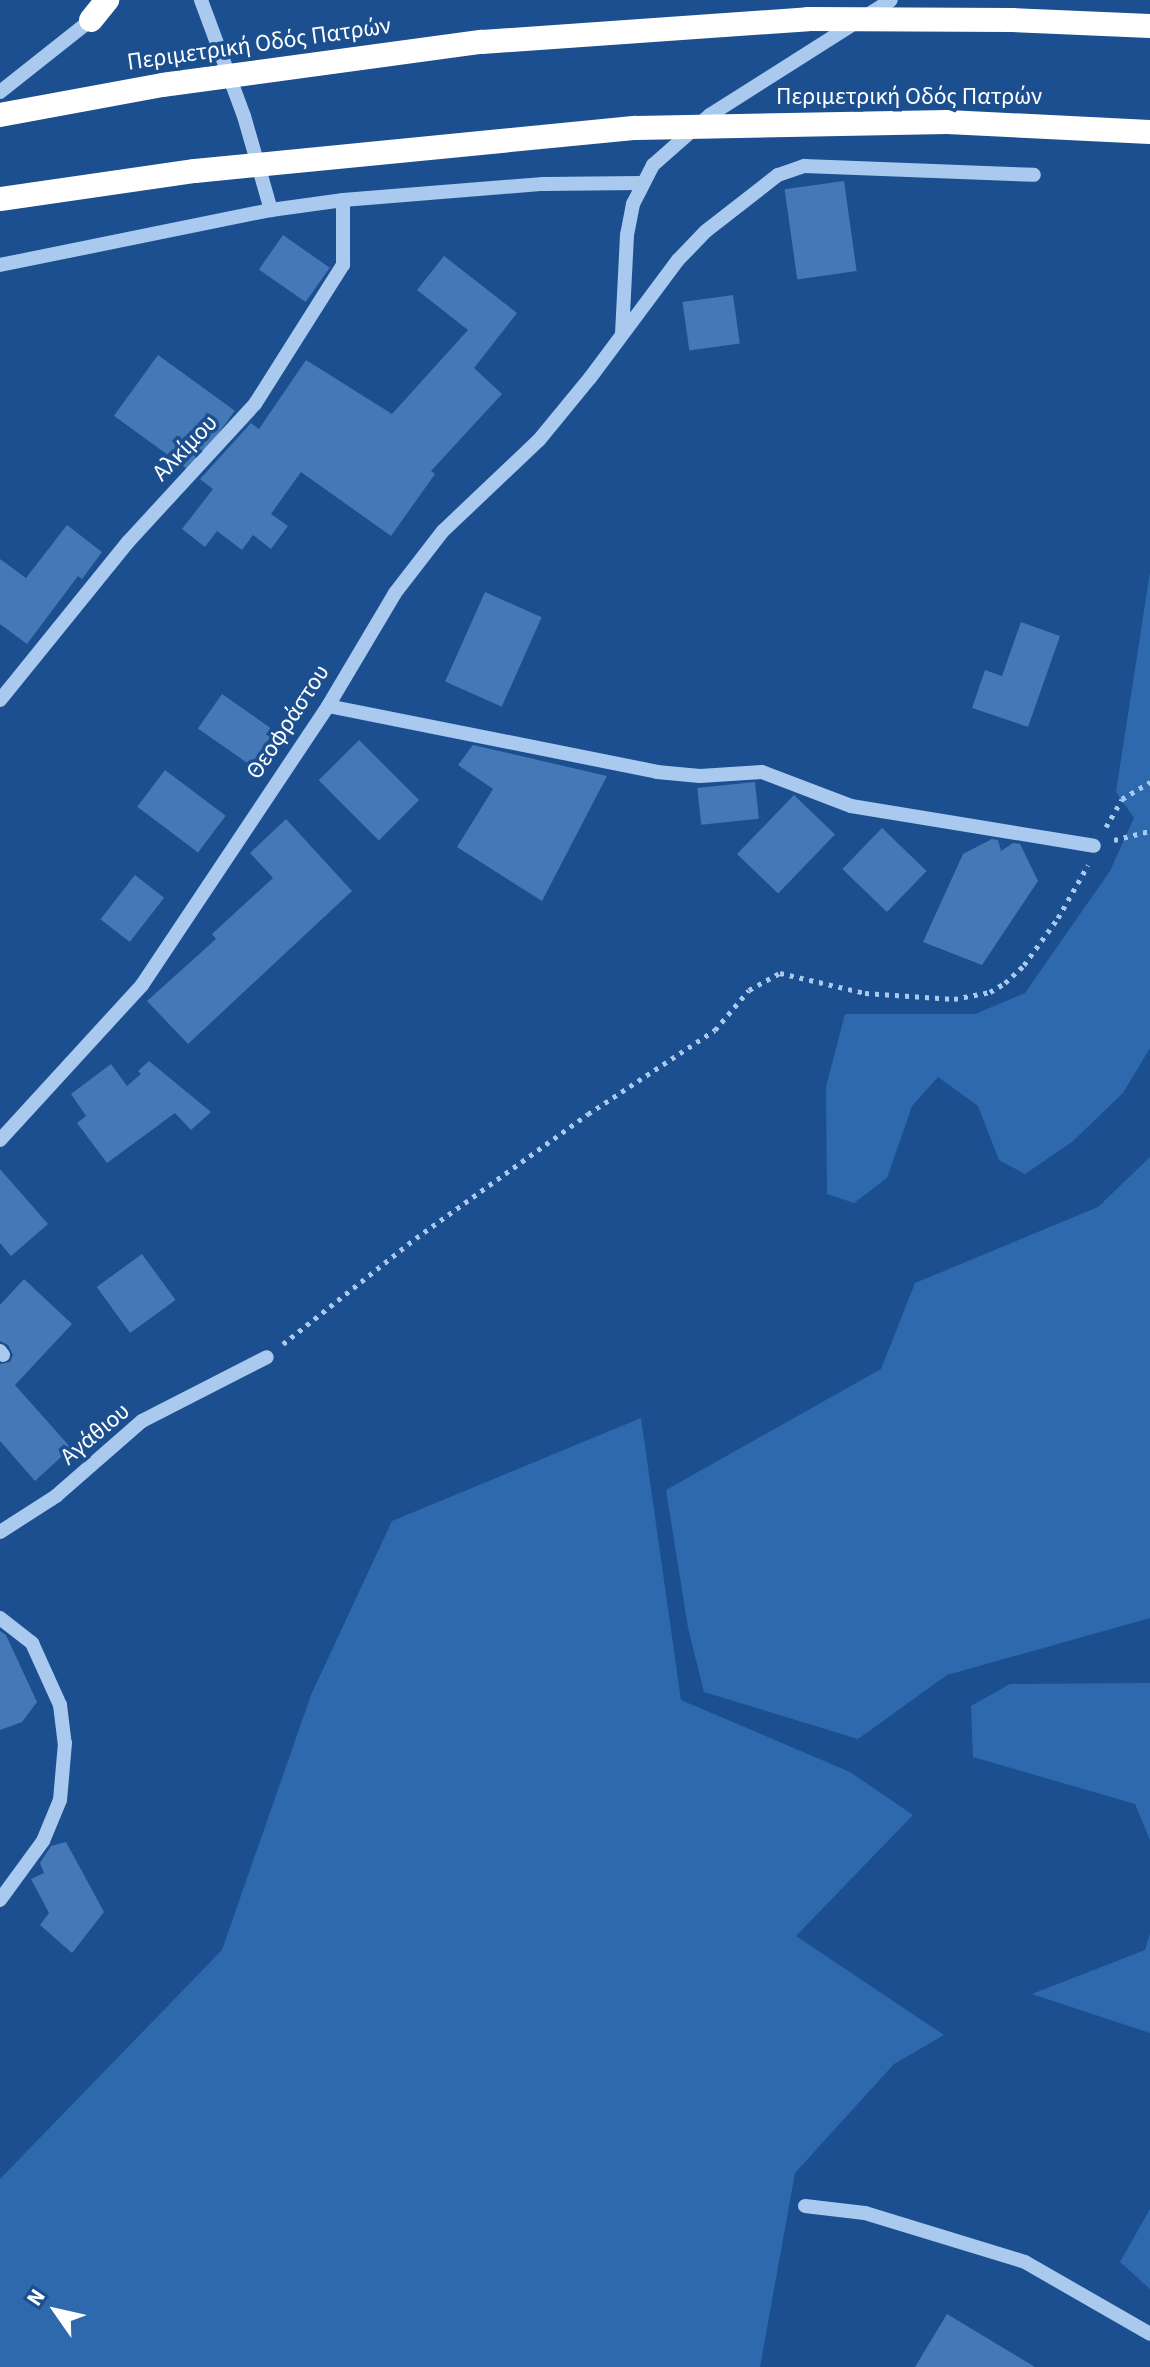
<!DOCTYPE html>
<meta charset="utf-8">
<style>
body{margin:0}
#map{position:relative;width:1150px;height:2367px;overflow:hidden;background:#1b4f8f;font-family:"Source Sans 3",sans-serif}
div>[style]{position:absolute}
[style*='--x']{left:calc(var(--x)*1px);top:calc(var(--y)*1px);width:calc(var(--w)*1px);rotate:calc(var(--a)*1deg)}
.green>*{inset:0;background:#2e69ad}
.building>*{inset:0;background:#4478b7;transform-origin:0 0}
.path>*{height:5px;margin-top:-2.5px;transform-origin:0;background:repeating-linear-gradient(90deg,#a9c9ee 0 4px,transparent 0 10px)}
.minor>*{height:14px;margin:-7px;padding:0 7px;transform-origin:7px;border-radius:7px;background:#a9c9ee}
.highway>*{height:24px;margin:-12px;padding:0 12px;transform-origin:12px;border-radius:12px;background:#fff}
span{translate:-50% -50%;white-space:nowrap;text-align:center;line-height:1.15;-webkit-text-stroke:7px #1b4f8f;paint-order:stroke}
.street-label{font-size:24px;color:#fff}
.north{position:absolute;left:16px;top:2271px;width:80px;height:80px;-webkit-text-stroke:6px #1b4f8f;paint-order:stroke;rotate:304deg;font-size:22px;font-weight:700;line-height:32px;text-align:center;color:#fff}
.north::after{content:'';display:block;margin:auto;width:28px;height:36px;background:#fff;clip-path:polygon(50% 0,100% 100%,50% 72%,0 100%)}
</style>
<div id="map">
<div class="green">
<i style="clip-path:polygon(1150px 572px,1150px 1048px,1123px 1093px,1072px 1142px,1025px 1174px,999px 1160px,978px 1106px,938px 1077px,912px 1106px,887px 1178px,854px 1203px,827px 1194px,826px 1087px,845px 1014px,975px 1014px,1025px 993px,1110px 871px,1134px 818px,1116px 792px)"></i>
<i style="clip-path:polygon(1150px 1157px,1150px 1618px,947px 1675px,858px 1739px,704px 1692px,688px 1628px,666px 1490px,881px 1369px,915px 1283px,1098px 1207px)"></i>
<i style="clip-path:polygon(641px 1418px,681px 1700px,850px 1772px,913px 1815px,796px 1936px,944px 2035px,894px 2064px,795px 2173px,760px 2367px,0 2367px,0 2179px,222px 1950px,311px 1695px,392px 1521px)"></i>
<i style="clip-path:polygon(1150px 1683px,1150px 1840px,1135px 1804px,973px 1757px,971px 1706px,1010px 1684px)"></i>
<i style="clip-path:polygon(1150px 1934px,1150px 2033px,1032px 1994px,1145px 1950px)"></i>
<i style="clip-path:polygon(1150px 2209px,1150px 2289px,1120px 2262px)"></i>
</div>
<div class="building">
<i style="left:844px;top:181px;width:91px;height:60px;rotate:82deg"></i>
<i style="left:283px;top:235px;width:57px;height:42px;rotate:35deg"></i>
<i style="clip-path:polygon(444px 256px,517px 313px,474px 368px,502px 394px,431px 471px,435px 474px,391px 536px,301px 472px,271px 514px,288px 526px,271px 549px,253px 535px,242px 550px,217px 531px,205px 547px,182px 529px,213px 489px,200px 479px,251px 423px,259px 429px,306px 360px,392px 414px,468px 330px,417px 290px)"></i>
<i style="left:733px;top:295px;width:49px;height:51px;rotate:82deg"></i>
<i style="left:158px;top:355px;width:95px;height:75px;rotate:36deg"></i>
<i style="clip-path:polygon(67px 525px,102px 552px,82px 579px,78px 576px,27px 644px,0 624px,0 559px,26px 578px)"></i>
<i style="left:485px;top:592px;width:62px;height:98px;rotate:24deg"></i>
<i style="clip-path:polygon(1021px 622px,1060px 636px,1028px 727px,972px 708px,985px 670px,1002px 676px)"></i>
<i style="left:222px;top:694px;width:64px;height:42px;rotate:35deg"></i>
<i style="left:359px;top:740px;width:85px;height:57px;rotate:45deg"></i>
<i style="clip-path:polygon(473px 745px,607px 776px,542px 901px,457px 847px,493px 789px,458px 765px)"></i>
<i style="left:165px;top:770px;width:76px;height:46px;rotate:37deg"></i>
<i style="left:755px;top:782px;width:37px;height:58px;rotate:84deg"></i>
<i style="left:794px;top:795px;width:57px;height:82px;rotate:44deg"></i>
<i style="clip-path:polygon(286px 819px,352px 891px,188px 1044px,147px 1001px,216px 939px,212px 934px,273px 878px,250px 853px)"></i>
<i style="left:882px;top:828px;width:62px;height:57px;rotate:44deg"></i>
<i style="clip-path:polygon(992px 839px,998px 840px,1001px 851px,1013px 843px,1020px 844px,1038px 881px,982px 965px,923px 942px,963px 854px)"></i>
<i style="left:135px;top:875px;width:37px;height:56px;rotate:38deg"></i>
<i style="clip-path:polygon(149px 1061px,211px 1112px,191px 1130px,175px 1113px,107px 1163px,77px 1123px,86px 1116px,71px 1094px,111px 1064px,127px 1086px,141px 1074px,138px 1071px)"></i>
<i style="clip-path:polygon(0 1169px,48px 1224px,11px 1256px,0 1243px)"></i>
<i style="left:142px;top:1254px;width:57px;height:56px;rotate:54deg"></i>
<i style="clip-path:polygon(24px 1279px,72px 1324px,15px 1385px,71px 1448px,35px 1481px,0 1441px,0 1364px,10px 1362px,13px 1355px,8px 1345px,0 1341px,0 1305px)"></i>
<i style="clip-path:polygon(0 1631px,6px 1635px,37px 1702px,22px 1722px,0 1730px)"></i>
<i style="clip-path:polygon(66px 1842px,104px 1912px,72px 1953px,40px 1925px,49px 1913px,31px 1879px,44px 1873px,40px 1863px,51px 1846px)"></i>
<i style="clip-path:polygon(947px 2314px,1035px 2367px,915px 2367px)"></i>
</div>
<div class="path">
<i style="--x:1106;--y:827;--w:32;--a:-60"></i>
<i style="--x:1122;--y:799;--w:33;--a:-31"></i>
<i style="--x:1114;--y:840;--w:37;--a:-14"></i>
<i style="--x:283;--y:1344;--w:170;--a:-38.6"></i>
<i style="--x:416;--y:1238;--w:212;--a:-35.8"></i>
<i style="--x:588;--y:1114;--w:152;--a:-33.5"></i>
<i style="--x:715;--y:1030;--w:52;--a:-49.6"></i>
<i style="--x:749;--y:990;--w:35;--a:-29"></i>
<i style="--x:780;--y:973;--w:87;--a:13.2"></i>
<i style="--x:865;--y:993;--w:89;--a:3.9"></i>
<i style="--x:954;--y:999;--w:37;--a:-11"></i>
<i style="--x:990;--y:992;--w:17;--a:-31"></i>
<i style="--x:1005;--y:983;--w:26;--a:-43"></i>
<i style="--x:1024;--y:965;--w:58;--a:-54.1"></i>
<i style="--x:1058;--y:918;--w:61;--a:-60.5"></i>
</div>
<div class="minor">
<i style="--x:201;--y:0;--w:124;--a:69.7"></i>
<i style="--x:244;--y:116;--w:98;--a:74"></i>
<i style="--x:0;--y:92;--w:124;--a:-38.4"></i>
<i style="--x:0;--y:265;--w:277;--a:-11.5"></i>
<i style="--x:271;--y:210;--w:73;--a:-7.9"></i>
<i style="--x:343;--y:200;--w:201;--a:-4.6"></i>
<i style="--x:543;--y:184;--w:98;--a:-0.6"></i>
<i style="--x:622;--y:334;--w:99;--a:-87.1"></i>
<i style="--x:627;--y:235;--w:32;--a:-79"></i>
<i style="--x:633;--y:204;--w:44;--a:-62.9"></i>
<i style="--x:653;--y:165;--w:76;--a:-41.3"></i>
<i style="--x:710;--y:115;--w:214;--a:-32.4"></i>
<i style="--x:0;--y:700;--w:203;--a:-51"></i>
<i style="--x:128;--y:542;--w:188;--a:-47.4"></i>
<i style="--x:255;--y:404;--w:165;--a:-57.7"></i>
<i style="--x:343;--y:265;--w:65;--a:-90"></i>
<i style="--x:328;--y:706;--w:336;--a:11.3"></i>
<i style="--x:657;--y:772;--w:43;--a:5.3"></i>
<i style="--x:700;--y:776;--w:62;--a:-3.7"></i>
<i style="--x:762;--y:772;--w:95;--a:20.9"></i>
<i style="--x:851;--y:806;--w:246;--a:9.3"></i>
<i style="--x:0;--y:1140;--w:210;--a:-47.5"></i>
<i style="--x:142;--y:985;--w:335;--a:-56.3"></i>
<i style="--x:328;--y:706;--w:131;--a:-59.3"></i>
<i style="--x:395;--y:593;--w:78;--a:-52.3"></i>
<i style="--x:443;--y:531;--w:132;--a:-43.5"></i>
<i style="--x:539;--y:440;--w:80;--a:-50.6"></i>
<i style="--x:590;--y:378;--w:147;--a:-53.3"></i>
<i style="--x:678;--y:260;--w:40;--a:-46"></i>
<i style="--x:706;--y:231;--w:91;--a:-37.9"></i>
<i style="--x:778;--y:175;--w:28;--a:-19"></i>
<i style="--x:804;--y:166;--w:230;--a:2.2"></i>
<i style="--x:0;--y:1351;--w:5;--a:53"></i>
<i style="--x:0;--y:1532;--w:67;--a:-32.7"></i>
<i style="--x:56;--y:1496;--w:114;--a:-41.1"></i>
<i style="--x:142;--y:1421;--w:140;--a:-27.1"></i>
<i style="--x:0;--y:1618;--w:41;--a:38"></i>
<i style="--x:32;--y:1643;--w:68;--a:65.7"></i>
<i style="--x:60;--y:1705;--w:38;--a:83"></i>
<i style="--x:65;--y:1743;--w:57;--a:95"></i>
<i style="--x:60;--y:1800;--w:44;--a:112.5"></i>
<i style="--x:43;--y:1841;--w:73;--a:126.1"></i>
<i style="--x:805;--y:2206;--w:60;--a:6.7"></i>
<i style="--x:865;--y:2213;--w:167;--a:17"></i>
<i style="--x:1025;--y:2262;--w:144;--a:29.9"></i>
</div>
<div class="highway">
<i style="--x:91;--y:20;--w:26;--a:-51"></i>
<i style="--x:0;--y:115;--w:165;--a:-10.5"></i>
<i style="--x:162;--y:85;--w:323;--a:-7.7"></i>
<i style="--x:482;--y:42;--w:327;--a:-4"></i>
<i style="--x:808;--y:19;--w:204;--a:0.3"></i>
<i style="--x:1012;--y:20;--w:138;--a:2.5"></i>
<i style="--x:0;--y:199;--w:197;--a:-8.2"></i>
<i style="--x:195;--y:171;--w:443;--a:-5.6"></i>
<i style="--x:636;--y:128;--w:311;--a:-1.1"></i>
<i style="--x:947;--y:122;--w:203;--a:2.8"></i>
</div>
<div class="street-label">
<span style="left:259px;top:44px;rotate:-8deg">Περιμετρική Οδός Πατρών</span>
<span style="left:909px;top:97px">Περιμετρική Οδός Πατρών</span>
<span style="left:185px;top:448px;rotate:-46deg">Αλκίμου</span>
<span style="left:288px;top:722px;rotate:-57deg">Θεοφράστου</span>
<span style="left:95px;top:1434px;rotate:-40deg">Αγάθιου</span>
</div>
<div class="north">N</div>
</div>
